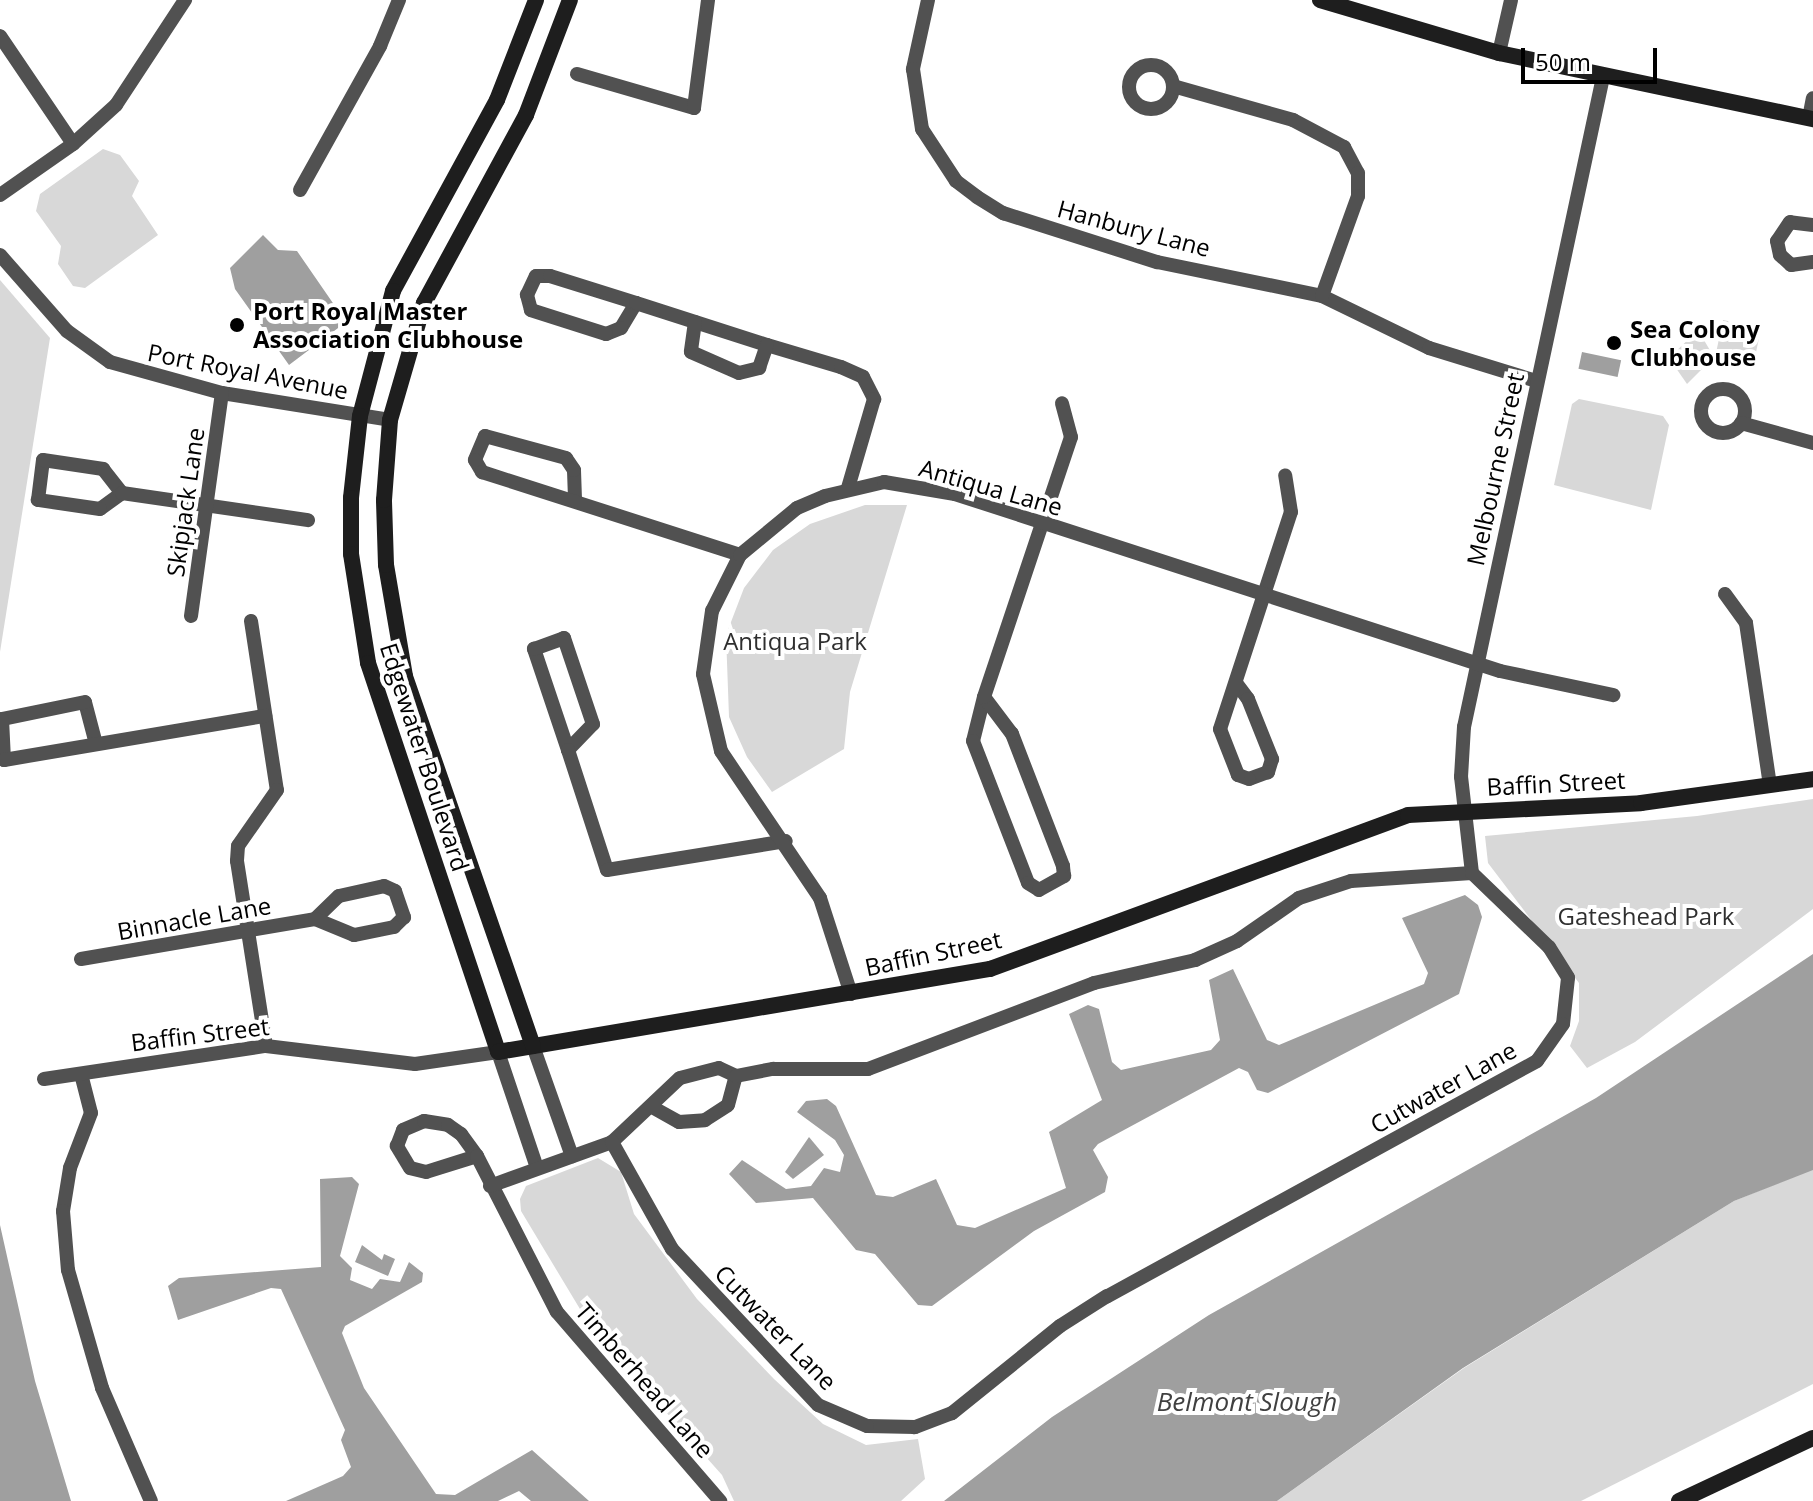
<!DOCTYPE html>
<style>
body{margin:0}
#map{position:relative;width:1813px;height:1501px;overflow:hidden;background:#fff;font-family:"Open Sans",sans-serif}
div>[style]{position:absolute}
[style*='--x']{left:calc(var(--x)*1px);top:calc(var(--y)*1px);width:calc(var(--w)*1px);rotate:calc(var(--a)*1deg)}
.green>*{inset:0;background:#d8d8d8;transform-origin:0 0}
.water>*{inset:0;background:#9f9f9f;transform-origin:0 0}
.street>*{height:14px;margin:-7px;padding:0 7px;transform-origin:7px;border-radius:7px;background:#515151}
.street>.ring{margin:-7px;padding:0;box-sizing:content-box;background:none;border:14px solid #515151;border-radius:50%}
.secondary>*{height:16px;margin:-8px;padding:0 8px;transform-origin:8px;border-radius:8px;background:#1e1e1e}
.dots>*{width:22px;height:22px;translate:-50% -50%;box-sizing:border-box;border:4px solid #fff;border-radius:50%}
span{translate:-50% -50%;white-space:nowrap;text-align:center;line-height:1.15;-webkit-text-stroke:8px #fff;paint-order:stroke}
.street-label{font-size:24px;color:#000}
.poi-label{font-size:24px;color:#000;font-weight:700}
.left{translate:0 -50%;text-align:left}
.park-label{font-size:24px;color:#2f2f2f}
.water-label{font-size:26px;color:#404040;font-style:italic}
.scale{position:absolute;left:1521px;top:48px;width:136px;height:36px;box-sizing:border-box;border:4px solid #000;border-top:0;padding-left:10px;font-size:24px;line-height:28px;white-space:nowrap;color:#000;-webkit-text-stroke:6px #fff;paint-order:stroke}
</style>
<div id="map">
<div class="green">
<i style="clip-path:polygon(103px 149px,120px 155px,139px 181px,132px 196px,158px 235px,85px 288px,73px 286px,58px 264px,61px 246px,36px 211px,40px 194px)"></i>
<i style="clip-path:polygon(0 280px,50px 338px,0 652px)"></i>
<i style="left:1723px;top:320px;width:39px;height:39px;rotate:12deg"></i>
<i style="clip-path:polygon(1698px 330px,1711px 352px,1707px 364px,1687px 384px,1669px 358px)"></i>
<i style="clip-path:polygon(1579px 399px,1663px 416px,1669px 425px,1651px 510px,1554px 485px,1572px 404px)"></i>
<i style="clip-path:polygon(865px 505px,907px 505px,850px 692px,844px 749px,772px 792px,747px 757px,729px 717px,726px 635px,744px 588px,773px 550px,810px 524px)"></i>
<i style="clip-path:polygon(1813px 799px,1813px 909px,1635px 1042px,1587px 1068px,1570px 1046px,1579px 1021px,1579px 983px,1488px 863px,1485px 836px,1697px 816px)"></i>
<i style="clip-path:polygon(598px 1158px,621px 1172px,634px 1214px,697px 1299px,774px 1379px,823px 1424px,866px 1445px,918px 1439px,925px 1479px,901px 1501px,734px 1501px,722px 1475px,592px 1329px,521px 1211px,520px 1199px,526px 1186px)"></i>
<i style="clip-path:polygon(1813px 1169px,1813px 1384px,1581px 1501px,1277px 1501px,1464px 1368px,1734px 1201px)"></i>
</div>
<div class="water">
<i style="clip-path:polygon(263px 235px,278px 250px,297px 251px,346px 322px,289px 365px,235px 289px,230px 268px)"></i>
<i style="left:1582px;top:352px;width:40px;height:17px;rotate:12deg"></i>
<i style="clip-path:polygon(1465px 895px,1478px 905px,1482px 917px,1459px 994px,1268px 1093px,1257px 1090px,1248px 1072px,1239px 1068px,1098px 1144px,1093px 1150px,1108px 1177px,1105px 1192px,1034px 1231px,932px 1306px,918px 1305px,875px 1254px,856px 1250px,813px 1198px,756px 1203px,729px 1174px,742px 1160px,786px 1189px,811px 1186px,824px 1168px,840px 1172px,844px 1155px,835px 1140px,797px 1112px,806px 1101px,827px 1099px,836px 1106px,876px 1195px,893px 1197px,936px 1179px,957px 1225px,975px 1228px,1066px 1188px,1049px 1132px,1102px 1100px,1069px 1014px,1088px 1005px,1099px 1009px,1112px 1062px,1121px 1070px,1211px 1050px,1220px 1040px,1209px 980px,1233px 969px,1267px 1040px,1279px 1045px,1424px 984px,1428px 973px,1402px 918px)"></i>
<i style="clip-path:polygon(1813px 954px,1813px 1170px,1734px 1201px,1674px 1238px,1463px 1368px,1277px 1501px,944px 1501px,1052px 1417px,1209px 1315px,1596px 1098px)"></i>
<i style="clip-path:polygon(809px 1137px,824px 1155px,793px 1179px,785px 1172px)"></i>
<i style="clip-path:polygon(352px 1177px,359px 1184px,340px 1256px,352px 1268px,350px 1280px,372px 1289px,380px 1279px,400px 1282px,409px 1262px,423px 1273px,422px 1282px,345px 1326px,342px 1333px,364px 1388px,436px 1494px,455px 1495px,532px 1450px,589px 1501px,531px 1501px,519px 1491px,498px 1501px,286px 1501px,343px 1476px,351px 1467px,341px 1440px,345px 1430px,281px 1289px,271px 1288px,178px 1320px,168px 1286px,179px 1278px,321px 1267px,320px 1179px)"></i>
<i style="clip-path:polygon(0 1225px,35px 1381px,71px 1501px,0 1501px)"></i>
<i style="clip-path:polygon(362px 1245px,382px 1260px,384px 1254px,395px 1259px,388px 1276px,355px 1262px)"></i>
</div>
<div class="street">
<i style="--x:928;--y:0;--w:71;--a:102.3"></i>
<i style="--x:913;--y:69;--w:61;--a:81.5"></i>
<i style="--x:922;--y:129;--w:62;--a:56.8"></i>
<i style="--x:956;--y:181;--w:26;--a:37"></i>
<i style="--x:977;--y:197;--w:31;--a:32"></i>
<i style="--x:1003;--y:213;--w:162;--a:17.7"></i>
<i style="--x:1157;--y:262;--w:168;--a:11.6"></i>
<i style="--x:1322;--y:296;--w:119;--a:25.9"></i>
<i style="--x:1429;--y:348;--w:112;--a:17.1"></i>
<i style="--x:0;--y:36;--w:130;--a:55.9"></i>
<i style="--x:1499;--y:53;--w:54;--a:-77.2"></i>
<i class="ring" style="left:1129px;top:65px;width:30px;height:30px"></i>
<i style="--x:577;--y:74;--w:122;--a:16.2"></i>
<i style="--x:694;--y:108;--w:109;--a:-82.6"></i>
<i style="--x:1173;--y:86;--w:125;--a:15.8"></i>
<i style="--x:1293;--y:120;--w:58;--a:27.9"></i>
<i style="--x:1344;--y:147;--w:30;--a:62"></i>
<i style="--x:1358;--y:173;--w:23;--a:90"></i>
<i style="--x:1358;--y:196;--w:106;--a:109.8"></i>
<i style="--x:1809;--y:118;--w:20;--a:-79"></i>
<i style="--x:300;--y:190;--w:165;--a:-60.9"></i>
<i style="--x:380;--y:46;--w:50;--a:-67.6"></i>
<i style="--x:0;--y:195;--w:89;--a:-34.9"></i>
<i style="--x:73;--y:144;--w:58;--a:-42.2"></i>
<i style="--x:116;--y:105;--w:126;--a:-56.7"></i>
<i style="--x:1813;--y:225;--w:23;--a:-173"></i>
<i style="--x:1790;--y:222;--w:23;--a:124"></i>
<i style="--x:1777;--y:241;--w:14;--a:78"></i>
<i style="--x:1780;--y:255;--w:15;--a:42"></i>
<i style="--x:1791;--y:265;--w:22;--a:-8"></i>
<i style="--x:0;--y:255;--w:101;--a:48.6"></i>
<i style="--x:67;--y:331;--w:53;--a:35.8"></i>
<i style="--x:110;--y:362;--w:116;--a:15.5"></i>
<i style="--x:222;--y:393;--w:170;--a:9.1"></i>
<i style="--x:636;--y:303;--w:29;--a:121"></i>
<i style="--x:621;--y:328;--w:16;--a:158"></i>
<i style="--x:606;--y:334;--w:79;--a:-162.3"></i>
<i style="--x:531;--y:310;--w:16;--a:-105"></i>
<i style="--x:527;--y:295;--w:21;--a:-65"></i>
<i style="--x:536;--y:276;--w:14;--a:0"></i>
<i style="--x:550;--y:276;--w:90;--a:17.4"></i>
<i style="--x:636;--y:303;--w:138;--a:17.8"></i>
<i style="--x:767;--y:345;--w:77;--a:16.6"></i>
<i style="--x:841;--y:367;--w:24;--a:24"></i>
<i style="--x:863;--y:377;--w:25;--a:63"></i>
<i style="--x:874;--y:399;--w:93;--a:106.3"></i>
<i style="--x:695;--y:322;--w:30;--a:98"></i>
<i style="--x:691;--y:352;--w:52;--a:23.6"></i>
<i style="--x:739;--y:373;--w:21;--a:-14"></i>
<i style="--x:759;--y:368;--w:24;--a:-71"></i>
<i class="ring" style="left:1701px;top:389px;width:30px;height:30px"></i>
<i style="--x:1741;--y:423;--w:75;--a:15.5"></i>
<i style="--x:122;--y:493;--w:27;--a:144"></i>
<i style="--x:100;--y:509;--w:63;--a:-171.7"></i>
<i style="--x:38;--y:500;--w:40;--a:-82.9"></i>
<i style="--x:43;--y:460;--w:61;--a:8.5"></i>
<i style="--x:103;--y:469;--w:31;--a:52"></i>
<i style="--x:122;--y:493;--w:188;--a:8.3"></i>
<i style="--x:575;--y:499;--w:29;--a:-92"></i>
<i style="--x:574;--y:470;--w:14;--a:-124"></i>
<i style="--x:566;--y:458;--w:84;--a:-164.8"></i>
<i style="--x:485;--y:436;--w:26;--a:113"></i>
<i style="--x:475;--y:460;--w:14;--a:60"></i>
<i style="--x:482;--y:472;--w:271;--a:17.8"></i>
<i style="--x:1725;--y:594;--w:36;--a:54"></i>
<i style="--x:1746;--y:623;--w:164;--a:81.6"></i>
<i style="--x:191;--y:616;--w:225;--a:-82.1"></i>
<i style="--x:251;--y:621;--w:171;--a:81.3"></i>
<i style="--x:277;--y:790;--w:68;--a:124.9"></i>
<i style="--x:238;--y:846;--w:15;--a:94"></i>
<i style="--x:237;--y:861;--w:187;--a:81.1"></i>
<i style="--x:1236;--y:683;--w:20;--a:53"></i>
<i style="--x:1248;--y:699;--w:65;--a:68.2"></i>
<i style="--x:1272;--y:759;--w:14;--a:107"></i>
<i style="--x:1268;--y:772;--w:20;--a:160"></i>
<i style="--x:1249;--y:779;--w:12;--a:-160"></i>
<i style="--x:1238;--y:775;--w:49;--a:-111.4"></i>
<i style="--x:1220;--y:729;--w:228;--a:-71.9"></i>
<i style="--x:1291;--y:512;--w:37;--a:-99"></i>
<i style="--x:984;--y:697;--w:45;--a:104"></i>
<i style="--x:973;--y:741;--w:152;--a:68.8"></i>
<i style="--x:1028;--y:883;--w:13;--a:32"></i>
<i style="--x:1039;--y:890;--w:29;--a:-29"></i>
<i style="--x:1064;--y:876;--w:10;--a:-96"></i>
<i style="--x:1063;--y:866;--w:142;--a:-111.1"></i>
<i style="--x:1012;--y:734;--w:46;--a:-127.1"></i>
<i style="--x:984;--y:697;--w:274;--a:-71.5"></i>
<i style="--x:1071;--y:437;--w:35;--a:-105"></i>
<i style="--x:96;--y:744;--w:43;--a:-104.7"></i>
<i style="--x:85;--y:702;--w:85;--a:168.4"></i>
<i style="--x:2;--y:719;--w:41;--a:87.2"></i>
<i style="--x:4;--y:760;--w:265;--a:-9.6"></i>
<i style="--x:568;--y:750;--w:107;--a:-108.6"></i>
<i style="--x:534;--y:649;--w:32;--a:-20"></i>
<i style="--x:564;--y:638;--w:91;--a:71.4"></i>
<i style="--x:593;--y:724;--w:36;--a:134"></i>
<i style="--x:568;--y:750;--w:126;--a:72"></i>
<i style="--x:607;--y:870;--w:181;--a:-9.2"></i>
<i style="--x:1472;--y:873;--w:97;--a:-96.5"></i>
<i style="--x:1461;--y:777;--w:50;--a:-86.6"></i>
<i style="--x:1464;--y:727;--w:665;--a:-77.93"></i>
<i style="--x:81;--y:959;--w:237;--a:-9.7"></i>
<i style="--x:315;--y:919;--w:33;--a:-44"></i>
<i style="--x:339;--y:896;--w:46;--a:-12.5"></i>
<i style="--x:384;--y:886;--w:12;--a:24"></i>
<i style="--x:395;--y:891;--w:28;--a:71"></i>
<i style="--x:404;--y:917;--w:14;--a:135"></i>
<i style="--x:394;--y:927;--w:41;--a:168.7"></i>
<i style="--x:354;--y:935;--w:42;--a:-157.7"></i>
<i style="--x:851;--y:994;--w:101;--a:-107.9"></i>
<i style="--x:820;--y:898;--w:177;--a:-124"></i>
<i style="--x:721;--y:751;--w:79;--a:-103.2"></i>
<i style="--x:703;--y:674;--w:64;--a:-81.9"></i>
<i style="--x:712;--y:611;--w:63;--a:-63.4"></i>
<i style="--x:740;--y:555;--w:74;--a:-39.5"></i>
<i style="--x:797;--y:508;--w:30;--a:-23"></i>
<i style="--x:825;--y:496;--w:61;--a:-13.3"></i>
<i style="--x:884;--y:482;--w:72;--a:9.6"></i>
<i style="--x:955;--y:494;--w:573;--a:17.99"></i>
<i style="--x:1500;--y:671;--w:116;--a:12"></i>
<i style="--x:533;--y:1046;--w:117;--a:70.5"></i>
<i style="--x:81;--y:1074;--w:40;--a:75.6"></i>
<i style="--x:91;--y:1113;--w:59;--a:110.9"></i>
<i style="--x:70;--y:1168;--w:44;--a:99.2"></i>
<i style="--x:63;--y:1211;--w:59;--a:85.2"></i>
<i style="--x:68;--y:1270;--w:123;--a:73.9"></i>
<i style="--x:102;--y:1388;--w:123;--a:66.6"></i>
<i style="--x:44;--y:1079;--w:224;--a:-8.5"></i>
<i style="--x:266;--y:1046;--w:150;--a:6.9"></i>
<i style="--x:415;--y:1064;--w:84;--a:-8.2"></i>
<i style="--x:498;--y:1052;--w:122;--a:71.4"></i>
<i style="--x:652;--y:1107;--w:31;--a:29"></i>
<i style="--x:679;--y:1122;--w:26;--a:-4"></i>
<i style="--x:705;--y:1120;--w:27;--a:-33"></i>
<i style="--x:728;--y:1105;--w:30;--a:-75"></i>
<i style="--x:477;--y:1156;--w:53;--a:162.6"></i>
<i style="--x:426;--y:1172;--w:16;--a:-166"></i>
<i style="--x:410;--y:1168;--w:26;--a:-121"></i>
<i style="--x:397;--y:1146;--w:17;--a:-69"></i>
<i style="--x:403;--y:1130;--w:23;--a:-23"></i>
<i style="--x:424;--y:1121;--w:24;--a:9"></i>
<i style="--x:448;--y:1125;--w:16;--a:35"></i>
<i style="--x:461;--y:1134;--w:27;--a:54"></i>
<i style="--x:477;--y:1156;--w:175;--a:62.9"></i>
<i style="--x:557;--y:1312;--w:250;--a:49.2"></i>
<i style="--x:490;--y:1186;--w:130;--a:-19.8"></i>
<i style="--x:612;--y:1142;--w:93;--a:-43.3"></i>
<i style="--x:680;--y:1078;--w:40;--a:-14.4"></i>
<i style="--x:719;--y:1068;--w:19;--a:25"></i>
<i style="--x:736;--y:1076;--w:38;--a:-11"></i>
<i style="--x:773;--y:1069;--w:95;--a:0"></i>
<i style="--x:868;--y:1069;--w:242;--a:-20.8"></i>
<i style="--x:1094;--y:983;--w:104;--a:-12.8"></i>
<i style="--x:1195;--y:960;--w:46;--a:-24.3"></i>
<i style="--x:1237;--y:941;--w:75;--a:-34.7"></i>
<i style="--x:1299;--y:898;--w:55;--a:-18.1"></i>
<i style="--x:1351;--y:881;--w:121;--a:-3.8"></i>
<i style="--x:1472;--y:873;--w:107;--a:43.9"></i>
<i style="--x:1549;--y:947;--w:36;--a:58"></i>
<i style="--x:1568;--y:978;--w:46;--a:96.2"></i>
<i style="--x:1563;--y:1024;--w:45;--a:125.1"></i>
<i style="--x:1537;--y:1061;--w:490;--a:151.3"></i>
<i style="--x:1107;--y:1296;--w:56;--a:147.4"></i>
<i style="--x:1060;--y:1326;--w:139;--a:141.1"></i>
<i style="--x:952;--y:1413;--w:40;--a:159"></i>
<i style="--x:915;--y:1427;--w:48;--a:-178.8"></i>
<i style="--x:867;--y:1426;--w:53;--a:-156.8"></i>
<i style="--x:818;--y:1405;--w:214;--a:-133.1"></i>
<i style="--x:672;--y:1249;--w:123;--a:-119.3"></i>
</div>
<div class="secondary">
<i style="--x:536;--y:0;--w:107;--a:111.3"></i>
<i style="--x:497;--y:100;--w:217;--a:118.6"></i>
<i style="--x:393;--y:291;--w:129;--a:104.8"></i>
<i style="--x:360;--y:416;--w:82;--a:96.3"></i>
<i style="--x:351;--y:498;--w:56;--a:90"></i>
<i style="--x:351;--y:554;--w:110;--a:81.1"></i>
<i style="--x:368;--y:663;--w:410;--a:71.5"></i>
<i style="--x:498;--y:1052;--w:499;--a:-9.6"></i>
<i style="--x:990;--y:969;--w:445;--a:-20.2"></i>
<i style="--x:1408;--y:815;--w:233;--a:-2.9"></i>
<i style="--x:1641;--y:803;--w:174;--a:-7.9"></i>
<i style="--x:1320;--y:0;--w:187;--a:16.5"></i>
<i style="--x:1499;--y:53;--w:321;--a:11.9"></i>
<i style="--x:533;--y:1046;--w:392;--a:-109.1"></i>
<i style="--x:405;--y:676;--w:113;--a:-99.7"></i>
<i style="--x:386;--y:565;--w:65;--a:-91.8"></i>
<i style="--x:384;--y:500;--w:80;--a:-85.7"></i>
<i style="--x:390;--y:420;--w:122;--a:-73.8"></i>
<i style="--x:424;--y:303;--w:214;--a:-61.5"></i>
<i style="--x:526;--y:115;--w:123;--a:-69.1"></i>
<i style="--x:1679;--y:1501;--w:148;--a:-25.2"></i>
</div>
<div class="dots">
<i style="left:237px;top:325px;background:#000"></i>
<i style="left:1614px;top:343px;background:#000"></i>
</div>
<div class="street-label">
<span style="left:1134px;top:228px;rotate:15deg">Hanbury Lane</span>
<span style="left:248px;top:371px;rotate:11deg">Port Royal Avenue</span>
<span style="left:1495px;top:469px;rotate:-78deg">Melbourne Street</span>
<span style="left:991px;top:487px;rotate:16deg">Antiqua Lane</span>
<span style="left:185px;top:502px;rotate:-82deg">Skipjack Lane</span>
<span style="left:425px;top:757px;rotate:72deg">Edgewater Boulevard</span>
<span style="left:1556px;top:783px;rotate:-3deg">Baffin Street</span>
<span style="left:194px;top:918px;rotate:-10deg">Binnacle Lane</span>
<span style="left:933px;top:953px;rotate:-12deg">Baffin Street</span>
<span style="left:200px;top:1034px;rotate:-7deg">Baffin Street</span>
<span style="left:1443px;top:1087px;rotate:-29deg">Cutwater Lane</span>
<span style="left:776px;top:1327px;rotate:46deg">Cutwater Lane</span>
<span style="left:645px;top:1380px;rotate:49deg">Timberhead Lane</span>
</div>
<div class="poi-label">
<span class="left" style="left:253px;top:325px">Port Royal Master<br>Association Clubhouse</span>
<span class="left" style="left:1630px;top:343px">Sea Colony<br>Clubhouse</span>
</div>
<div class="park-label">
<span style="left:795px;top:641px">Antiqua Park</span>
<span style="left:1646px;top:916px">Gateshead Park</span>
</div>
<div class="water-label">
<span style="left:1247px;top:1402px">Belmont Slough</span>
</div>
<div class="scale">50 m</div>
</div>
